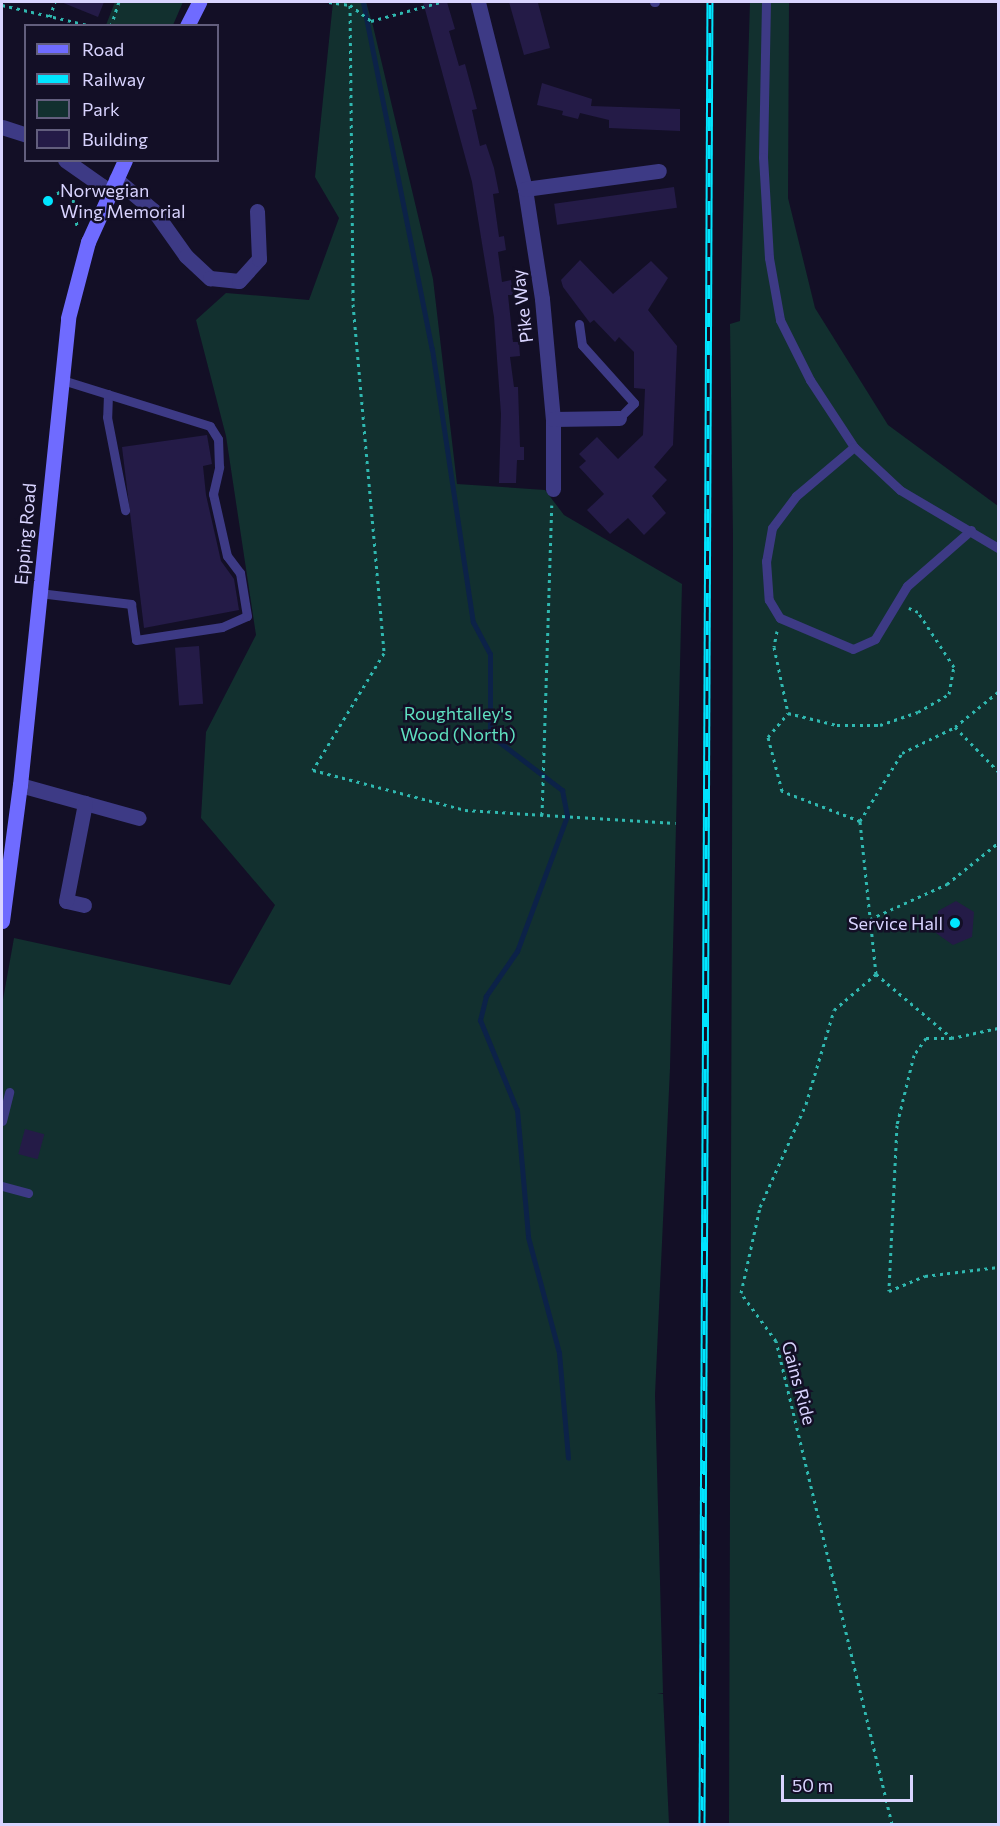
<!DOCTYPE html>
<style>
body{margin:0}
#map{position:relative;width:1000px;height:1826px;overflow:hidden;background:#130f26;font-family:Commissioner,sans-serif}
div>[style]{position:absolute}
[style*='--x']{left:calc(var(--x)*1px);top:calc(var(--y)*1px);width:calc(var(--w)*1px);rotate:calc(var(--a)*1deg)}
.green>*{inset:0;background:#12302f}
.stream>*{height:5px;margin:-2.5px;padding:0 2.5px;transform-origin:2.5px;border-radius:2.5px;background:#0c2248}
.building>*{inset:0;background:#241b47;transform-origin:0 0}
.path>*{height:3px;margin-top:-1.5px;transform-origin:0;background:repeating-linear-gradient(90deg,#2fb8b0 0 3px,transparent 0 7.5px)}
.lane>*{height:9px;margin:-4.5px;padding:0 4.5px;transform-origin:4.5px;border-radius:4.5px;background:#3d3a85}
.street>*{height:15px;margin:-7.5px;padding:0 7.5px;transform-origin:7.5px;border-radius:7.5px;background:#3d3a85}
.secondary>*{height:15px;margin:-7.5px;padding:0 7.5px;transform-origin:7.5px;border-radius:7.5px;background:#6f6bff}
.rail>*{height:7px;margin-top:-3.5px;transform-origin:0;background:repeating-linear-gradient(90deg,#130f26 0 14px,#00e5ff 0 28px);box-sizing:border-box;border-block:2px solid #00e5ff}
.dots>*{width:16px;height:16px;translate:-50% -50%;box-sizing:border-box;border:3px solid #130f26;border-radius:50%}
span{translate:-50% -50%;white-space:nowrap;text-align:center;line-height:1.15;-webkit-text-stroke:5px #130f26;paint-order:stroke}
.poi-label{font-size:18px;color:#d9d4ff}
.left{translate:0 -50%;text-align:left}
.right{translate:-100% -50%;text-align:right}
.street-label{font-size:18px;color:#d9d4ff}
.park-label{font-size:18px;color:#5fe0c0}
.frame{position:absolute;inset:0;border:3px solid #d9d4ff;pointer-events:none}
.legend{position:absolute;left:24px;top:24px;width:195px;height:138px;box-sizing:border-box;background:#130f26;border:2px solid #625e7d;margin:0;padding:8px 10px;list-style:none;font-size:18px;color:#d9d4ff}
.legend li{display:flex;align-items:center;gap:12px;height:30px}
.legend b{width:30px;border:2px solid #625e7d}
.scale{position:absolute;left:781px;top:1775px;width:132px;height:27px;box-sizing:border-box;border:3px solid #d9d4ff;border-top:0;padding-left:8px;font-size:18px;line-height:21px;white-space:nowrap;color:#d9d4ff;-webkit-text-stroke:4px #130f26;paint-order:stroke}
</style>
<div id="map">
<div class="green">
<i style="clip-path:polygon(115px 2px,183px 2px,173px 25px,106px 25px)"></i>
<i style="clip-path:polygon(333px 2px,366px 2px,373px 26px,433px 279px,457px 484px,545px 490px,564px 515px,682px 584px,670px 1068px,655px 1395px,663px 1693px,657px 1693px,663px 1694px,669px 1824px,2px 1824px,2px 1005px,14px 938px,230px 985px,275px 905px,201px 818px,206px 732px,256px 635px,226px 436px,196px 320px,226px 293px,309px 300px,339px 218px,315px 177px)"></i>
<i style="clip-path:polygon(750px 2px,789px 2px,788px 198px,815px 308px,888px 425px,998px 506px,998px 1824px,729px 1824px,733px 536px,730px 324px,740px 321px)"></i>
</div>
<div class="stream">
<i style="--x:363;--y:2;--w:354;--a:78.8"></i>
<i style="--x:432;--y:349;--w:276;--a:81.5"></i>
<i style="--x:473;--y:622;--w:36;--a:62"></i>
<i style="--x:490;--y:654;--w:81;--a:90"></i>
<i style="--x:490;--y:735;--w:91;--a:37.4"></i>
<i style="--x:562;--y:790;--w:26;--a:79"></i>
<i style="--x:567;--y:816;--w:144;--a:110.3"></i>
<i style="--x:517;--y:951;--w:55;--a:124.6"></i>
<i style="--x:486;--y:996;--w:25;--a:104"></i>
<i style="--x:480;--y:1020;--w:97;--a:67.7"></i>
<i style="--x:517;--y:1110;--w:127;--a:85"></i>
<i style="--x:528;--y:1237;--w:120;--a:75"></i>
<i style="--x:559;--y:1353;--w:105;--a:85.1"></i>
</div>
<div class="building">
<i style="clip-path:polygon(61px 2px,104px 2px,98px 17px)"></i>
<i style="clip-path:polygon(423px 2px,447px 2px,455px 29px,449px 31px,459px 66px,465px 64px,472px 90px,477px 109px,472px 110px,480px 146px,486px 144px,494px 168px,499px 193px,493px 194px,499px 237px,504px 236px,506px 250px,498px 252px,502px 282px,511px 280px,513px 295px,508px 295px,513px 342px,519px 342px,520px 356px,510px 357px,514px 387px,518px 387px,520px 447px,524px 447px,524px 460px,517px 460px,516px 483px,499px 483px,501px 414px,494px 317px,472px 182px)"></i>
<i style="clip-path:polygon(509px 2px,538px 3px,550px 48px,524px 55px)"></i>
<i style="clip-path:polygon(542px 83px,592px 99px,591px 106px,680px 109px,680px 131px,609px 128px,609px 120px,580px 113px,578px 119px,562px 115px,563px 111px,537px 105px)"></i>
<i style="left:674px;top:187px;width:21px;height:121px;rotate:82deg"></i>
<i style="clip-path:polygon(580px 260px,613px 294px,651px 261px,668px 278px,648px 310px,677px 346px,673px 445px,654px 467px,667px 480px,652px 496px,666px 513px,644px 535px,628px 518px,610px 534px,587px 510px,604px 494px,579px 467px,586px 461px,579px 454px,597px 437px,618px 459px,643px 435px,645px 389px,634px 388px,634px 352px,619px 337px,615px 342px,594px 320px,590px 323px,563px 287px,561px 280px)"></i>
<i style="clip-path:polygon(207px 435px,212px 464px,203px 466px,206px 495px,221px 561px,234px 579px,239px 610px,144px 628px,122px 447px)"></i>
<i style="left:199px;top:646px;width:58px;height:24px;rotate:86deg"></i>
<i style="clip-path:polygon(956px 901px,974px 912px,972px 937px,953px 945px,936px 933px,938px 911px)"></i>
<i style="left:25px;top:1129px;width:20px;height:26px;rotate:15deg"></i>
</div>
<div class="path">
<i style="--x:329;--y:2;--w:21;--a:8"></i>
<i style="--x:350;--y:5;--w:26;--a:37"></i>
<i style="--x:371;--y:21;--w:73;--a:-15.2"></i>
<i style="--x:2;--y:5;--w:92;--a:13.1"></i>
<i style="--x:350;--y:5;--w:299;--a:89.4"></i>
<i style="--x:353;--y:304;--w:350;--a:84.9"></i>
<i style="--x:384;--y:653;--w:137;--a:121.3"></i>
<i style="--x:313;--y:770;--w:157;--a:14.7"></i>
<i style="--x:465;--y:810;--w:211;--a:3.5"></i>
<i style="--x:50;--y:17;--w:16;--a:-72"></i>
<i style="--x:111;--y:26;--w:25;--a:-72"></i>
<i style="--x:71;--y:185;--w:41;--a:81.7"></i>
<i style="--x:51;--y:198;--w:24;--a:-36"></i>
<i style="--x:777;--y:631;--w:16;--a:101"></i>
<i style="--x:774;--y:647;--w:67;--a:78"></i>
<i style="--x:998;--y:692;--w:55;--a:140.9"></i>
<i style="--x:955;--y:727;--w:62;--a:45.7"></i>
<i style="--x:542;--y:815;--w:310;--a:-88.2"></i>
<i style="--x:860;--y:821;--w:80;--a:-58.3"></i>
<i style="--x:902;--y:753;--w:59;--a:-26.1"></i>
<i style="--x:870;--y:919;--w:85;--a:-24.4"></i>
<i style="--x:947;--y:884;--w:65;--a:-38.8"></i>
<i style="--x:876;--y:974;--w:154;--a:-96"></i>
<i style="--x:860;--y:821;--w:84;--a:-159"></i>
<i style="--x:782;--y:791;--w:56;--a:-104.5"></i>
<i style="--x:768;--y:737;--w:31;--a:-50"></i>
<i style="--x:788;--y:713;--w:50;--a:13.8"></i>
<i style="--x:837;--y:725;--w:43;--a:0"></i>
<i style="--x:880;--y:725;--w:40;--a:-18.9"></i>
<i style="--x:918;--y:712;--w:36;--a:-30"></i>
<i style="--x:949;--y:694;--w:27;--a:-80"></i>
<i style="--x:954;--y:667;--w:66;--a:-123.2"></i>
<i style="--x:918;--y:612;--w:10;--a:-156"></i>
<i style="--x:998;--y:1028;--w:47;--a:167.7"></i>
<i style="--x:952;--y:1038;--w:26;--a:180"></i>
<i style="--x:926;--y:1038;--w:21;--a:125"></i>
<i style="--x:914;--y:1055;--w:72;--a:103.7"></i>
<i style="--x:897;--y:1125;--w:166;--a:92.8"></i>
<i style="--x:889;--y:1291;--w:39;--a:-23"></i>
<i style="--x:925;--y:1276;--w:74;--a:-7"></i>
<i style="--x:892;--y:1824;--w:497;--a:-103.5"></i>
<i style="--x:776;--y:1341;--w:59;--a:-126.1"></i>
<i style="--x:741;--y:1293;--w:88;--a:-77.5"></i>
<i style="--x:760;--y:1207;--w:113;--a:-65.9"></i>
<i style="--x:806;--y:1104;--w:98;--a:-73.4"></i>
<i style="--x:834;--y:1010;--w:55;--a:-40.6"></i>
<i style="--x:876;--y:974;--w:99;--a:40.1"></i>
</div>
<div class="lane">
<i style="--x:654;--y:2;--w:1;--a:0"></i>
<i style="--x:766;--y:2;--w:155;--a:91.1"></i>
<i style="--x:763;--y:157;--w:101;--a:86.6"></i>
<i style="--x:769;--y:258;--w:63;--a:79.9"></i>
<i style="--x:780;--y:320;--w:67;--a:63.4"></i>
<i style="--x:810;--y:380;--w:80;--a:56.7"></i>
<i style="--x:854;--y:447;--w:63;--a:43.1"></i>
<i style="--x:900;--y:490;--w:114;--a:30.6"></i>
<i style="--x:579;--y:324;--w:21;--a:82"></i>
<i style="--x:582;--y:345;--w:78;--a:48.1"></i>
<i style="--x:634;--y:403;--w:21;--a:135"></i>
<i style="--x:108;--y:394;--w:23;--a:92"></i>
<i style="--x:107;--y:417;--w:95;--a:79"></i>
<i style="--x:854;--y:447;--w:76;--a:139.8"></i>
<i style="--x:796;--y:496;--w:40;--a:127"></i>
<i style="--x:772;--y:528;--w:34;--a:100"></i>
<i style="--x:766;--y:561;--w:39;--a:86"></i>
<i style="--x:769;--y:600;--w:21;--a:59"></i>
<i style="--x:780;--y:618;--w:79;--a:23"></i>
<i style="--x:853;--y:649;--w:24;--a:-24"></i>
<i style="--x:875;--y:639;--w:62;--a:-58.9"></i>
<i style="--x:907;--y:586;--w:85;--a:-41.2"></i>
<i style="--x:39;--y:593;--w:93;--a:6.8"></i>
<i style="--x:131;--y:604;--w:36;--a:82"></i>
<i style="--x:136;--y:640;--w:87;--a:-8.6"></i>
<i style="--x:222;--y:627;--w:27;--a:-24"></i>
<i style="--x:247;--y:616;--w:44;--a:-99.2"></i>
<i style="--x:240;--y:573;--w:21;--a:-127"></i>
<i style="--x:227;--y:556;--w:64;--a:-102.7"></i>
<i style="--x:213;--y:494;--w:28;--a:-77"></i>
<i style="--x:219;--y:467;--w:28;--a:-92"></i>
<i style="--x:218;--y:439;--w:15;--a:-122"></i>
<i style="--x:210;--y:426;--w:158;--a:-162.7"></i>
<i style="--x:2;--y:1121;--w:30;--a:-76"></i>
<i style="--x:2;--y:1186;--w:27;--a:15"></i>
</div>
<div class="street">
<i style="--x:478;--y:2;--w:193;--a:75.9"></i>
<i style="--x:525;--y:189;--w:111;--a:81.2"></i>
<i style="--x:542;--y:299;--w:121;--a:84.8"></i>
<i style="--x:553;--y:419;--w:70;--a:90"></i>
<i style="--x:2;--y:127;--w:25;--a:18"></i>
<i style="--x:65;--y:160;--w:45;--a:35.1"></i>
<i style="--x:102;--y:186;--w:11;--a:63"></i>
<i style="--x:116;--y:179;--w:50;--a:40.1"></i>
<i style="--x:154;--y:211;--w:55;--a:54.6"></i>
<i style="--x:186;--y:256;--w:33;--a:43"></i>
<i style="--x:210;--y:278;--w:29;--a:6"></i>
<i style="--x:239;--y:281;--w:30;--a:-48"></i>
<i style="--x:259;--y:259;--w:48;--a:-92.4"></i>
<i style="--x:525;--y:189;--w:135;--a:-7.7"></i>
<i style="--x:553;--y:419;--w:66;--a:-0.9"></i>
<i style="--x:20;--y:785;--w:123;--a:15.5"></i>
<i style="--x:84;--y:905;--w:18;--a:-167"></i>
<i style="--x:66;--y:901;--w:100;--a:-79"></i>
</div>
<div class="secondary">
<i style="--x:187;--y:26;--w:27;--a:-63"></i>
<i style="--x:2;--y:921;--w:137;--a:-82.5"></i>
<i style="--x:20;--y:785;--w:469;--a:-84.1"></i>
<i style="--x:68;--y:318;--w:79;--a:-75.3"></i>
<i style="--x:88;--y:242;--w:90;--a:-65.7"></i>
</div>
<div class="rail">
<i style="--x:702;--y:1824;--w:1822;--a:-89.75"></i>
</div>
<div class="dots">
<i style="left:48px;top:201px;background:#00e5ff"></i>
<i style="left:955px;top:923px;background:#00e5ff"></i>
</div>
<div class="poi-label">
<span class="left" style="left:60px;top:201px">Norwegian<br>Wing Memorial</span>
<span class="right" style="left:943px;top:923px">Service Hall</span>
</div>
<div class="street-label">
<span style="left:522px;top:306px;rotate:-97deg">Pike Way</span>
<span style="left:25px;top:534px;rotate:-85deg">Epping Road</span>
<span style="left:799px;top:1383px;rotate:75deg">Gains Ride</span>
</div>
<div class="park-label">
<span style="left:458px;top:724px">Roughtalley's<br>Wood (North)</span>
</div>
<div class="frame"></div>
<ul class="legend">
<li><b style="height:8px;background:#6f6bff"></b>Road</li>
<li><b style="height:8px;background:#00e5ff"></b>Railway</li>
<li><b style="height:16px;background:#12302f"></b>Park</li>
<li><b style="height:16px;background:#241b47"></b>Building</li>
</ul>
<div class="scale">50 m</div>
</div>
